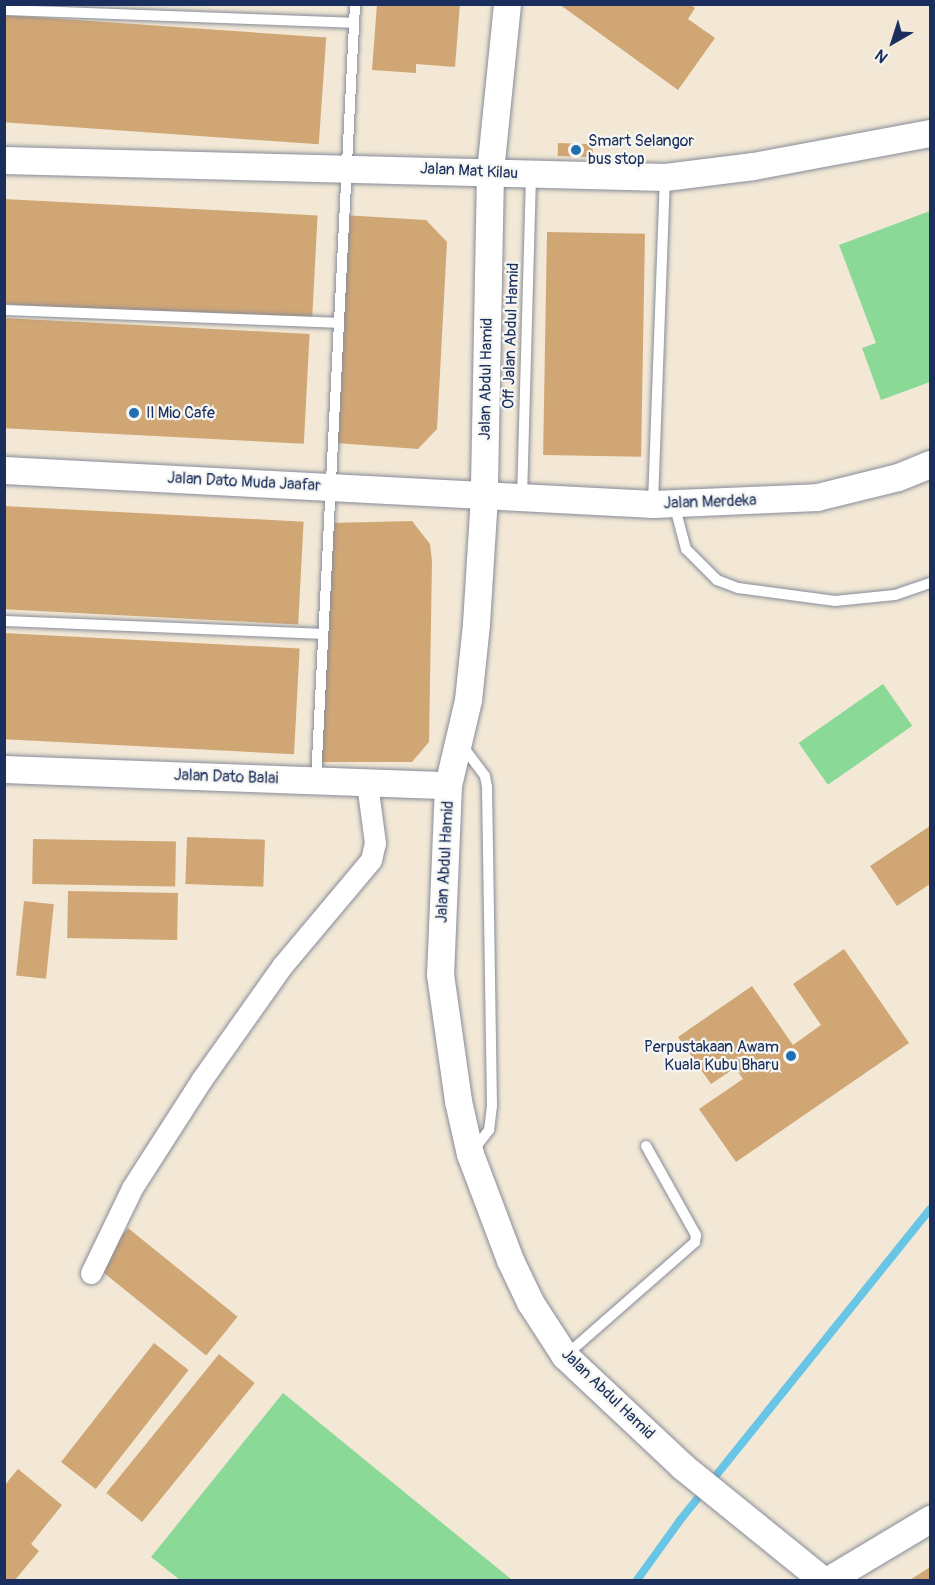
<!DOCTYPE html>
<style>
body{margin:0}
#map{position:relative;width:935px;height:1585px;overflow:hidden;background:#f2e8d5;font-family:Pangolin,sans-serif}
div>[style]{position:absolute}
[style*='--x']{left:calc(var(--x)*1px);top:calc(var(--y)*1px);width:calc(var(--w)*1px);rotate:calc(var(--a)*1deg)}
.green>*{inset:0;background:#8bd997;transform-origin:0 0}
.stream>*{height:8px;margin:-4px;padding:0 4px;transform-origin:4px;border-radius:4px;background:#68c5e6}
.building>*{inset:0;background:#d0a675;transform-origin:0 0}
.roads{filter:drop-shadow(0 0 2px #868c9a) drop-shadow(0 0 2px #868c9a)}
.service>*{height:10px;margin:-5px;padding:0 5px;transform-origin:5px;border-radius:5px;background:#fff}
.minor>*{height:21px;margin:-10.5px;padding:0 10.5px;transform-origin:10.5px;border-radius:10.5px;background:#fff}
.tertiary>*{height:27px;margin:-13.5px;padding:0 13.5px;transform-origin:13.5px;border-radius:13.5px;background:#fff}
.dots>*{width:16px;height:16px;translate:-50% -50%;box-sizing:border-box;border:3px solid #f6f6f2;border-radius:50%}
span{translate:-50% -50%;white-space:nowrap;text-align:center;line-height:1.15;-webkit-text-stroke:4.5px #f6f6f2;paint-order:stroke}
.poi-label{font-size:16px;color:#1b2f5e}
.left{translate:0 -50%;text-align:left}
.right{translate:-100% -50%;text-align:right}
.street-label{font-size:16px;color:#1b2f5e}
.frame{position:absolute;inset:0;border:6px solid #1b2f5e;pointer-events:none}
.north{position:absolute;left:863px;top:12px;width:60px;height:60px;-webkit-text-stroke:4px #f6f6f2;paint-order:stroke;rotate:219deg;font-size:16px;font-weight:700;line-height:24px;text-align:center;color:#1b2f5e}
.north::after{content:'';display:block;margin:auto;width:21px;height:27px;background:#1b2f5e;clip-path:polygon(50% 0,100% 100%,50% 72%,0 100%)}
</style>
<div id="map">
<div class="green">
<i style="clip-path:polygon(930px 211px,930px 382px,881px 400px,862px 348px,876px 343px,839px 245px)"></i>
<i style="left:883px;top:684px;width:51px;height:103px;rotate:55deg"></i>
<i style="clip-path:polygon(283px 1393px,512px 1580px,180px 1580px,151px 1557px)"></i>
</div>
<div class="stream">
<i style="--x:637;--y:1580;--w:75;--a:-54.2"></i>
<i style="--x:681;--y:1519;--w:398;--a:-51.2"></i>
</div>
<div class="building">
<i style="clip-path:polygon(377px 4px,460px 4px,455px 67px,416px 64px,416px 73px,372px 70px)"></i>
<i style="clip-path:polygon(559px 4px,690px 4px,695px 8px,688px 19px,715px 38px,678px 90px)"></i>
<i style="left:4px;top:15px;width:323px;height:107px;rotate:4deg"></i>
<i style="left:558px;top:143px;width:35px;height:13px;rotate:2deg"></i>
<i style="left:4px;top:199px;width:314px;height:105px;rotate:3deg"></i>
<i style="clip-path:polygon(343px 215px,426px 220px,447px 242px,437px 429px,418px 449px,336px 443px)"></i>
<i style="left:547px;top:232px;width:98px;height:223px;rotate:1deg"></i>
<i style="left:4px;top:318px;width:306px;height:110px;rotate:3deg"></i>
<i style="left:4px;top:506px;width:300px;height:103px;rotate:3deg"></i>
<i style="clip-path:polygon(412px 521px,430px 544px,432px 561px,429px 742px,412px 762px,319px 762px,330px 523px)"></i>
<i style="left:4px;top:633px;width:296px;height:106px;rotate:3deg"></i>
<i style="clip-path:polygon(930px 826px,930px 884px,897px 906px,870px 866px)"></i>
<i style="left:187px;top:837px;width:78px;height:47px;rotate:2deg"></i>
<i style="left:33px;top:839px;width:143px;height:45px;rotate:1deg"></i>
<i style="left:68px;top:891px;width:110px;height:47px;rotate:1deg"></i>
<i style="left:24px;top:901px;width:30px;height:75px;rotate:6deg"></i>
<i style="clip-path:polygon(844px 949px,909px 1043px,736px 1162px,699px 1109px,743px 1079px,735px 1068px,711px 1084px,678px 1037px,752px 986px,793px 1045px,821px 1025px,793px 984px)"></i>
<i style="left:128px;top:1228px;width:141px;height:50px;rotate:39deg"></i>
<i style="left:154px;top:1343px;width:44px;height:151px;rotate:38deg"></i>
<i style="left:219px;top:1354px;width:46px;height:179px;rotate:39deg"></i>
<i style="clip-path:polygon(18px 1469px,62px 1505px,31px 1544px,39px 1551px,15px 1580px,4px 1580px,4px 1486px)"></i>
<i style="clip-path:polygon(930px 1567px,930px 1580px,910px 1580px)"></i>
</div>
<div class="roads">
<div class="service">
<i style="--x:4;--y:10;--w:350;--a:2.1"></i>
<i style="--x:4;--y:310;--w:334;--a:2.2"></i>
<i style="--x:522;--y:498;--w:324;--a:-88.4"></i>
<i style="--x:653;--y:503;--w:326;--a:-87.9"></i>
<i style="--x:674;--y:504;--w:47;--a:75.1"></i>
<i style="--x:686;--y:549;--w:44;--a:45"></i>
<i style="--x:717;--y:580;--w:22;--a:21"></i>
<i style="--x:738;--y:588;--w:98;--a:7.6"></i>
<i style="--x:835;--y:601;--w:60;--a:-5.7"></i>
<i style="--x:895;--y:595;--w:37;--a:-19"></i>
<i style="--x:4;--y:621;--w:317;--a:2.3"></i>
<i style="--x:461;--y:744;--w:40;--a:53"></i>
<i style="--x:485;--y:776;--w:11;--a:80"></i>
<i style="--x:487;--y:787;--w:319;--a:89.1"></i>
<i style="--x:492;--y:1106;--w:24;--a:97"></i>
<i style="--x:489;--y:1130;--w:28;--a:128"></i>
<i style="--x:316;--y:780;--w:777;--a:-87.12"></i>
<i style="--x:565;--y:1356;--w:173;--a:-41.2"></i>
<i style="--x:695;--y:1242;--w:7;--a:-82"></i>
<i style="--x:696;--y:1235;--w:102;--a:-119.3"></i>
</div>
<div class="minor">
<i style="--x:91;--y:1273;--w:94;--a:-64.2"></i>
<i style="--x:132;--y:1188;--w:130;--a:-57.3"></i>
<i style="--x:202;--y:1079;--w:138;--a:-54.7"></i>
<i style="--x:282;--y:966;--w:138;--a:-50"></i>
<i style="--x:371;--y:860;--w:17;--a:-77"></i>
<i style="--x:375;--y:843;--w:61;--a:-97.6"></i>
</div>
<div class="tertiary">
<i style="--x:507;--y:4;--w:169;--a:95.8"></i>
<i style="--x:490;--y:172;--w:324;--a:91.1"></i>
<i style="--x:484;--y:496;--w:128;--a:93.6"></i>
<i style="--x:476;--y:624;--w:76;--a:96"></i>
<i style="--x:468;--y:700;--w:87;--a:103.2"></i>
<i style="--x:448;--y:785;--w:189;--a:92.4"></i>
<i style="--x:440;--y:974;--w:128;--a:81.9"></i>
<i style="--x:458;--y:1101;--w:54;--a:77.2"></i>
<i style="--x:470;--y:1154;--w:113;--a:69.3"></i>
<i style="--x:510;--y:1260;--w:47;--a:64.5"></i>
<i style="--x:530;--y:1302;--w:64;--a:57.1"></i>
<i style="--x:565;--y:1356;--w:161;--a:43.2"></i>
<i style="--x:682;--y:1466;--w:181;--a:39"></i>
<i style="--x:4;--y:160;--w:661;--a:1.47"></i>
<i style="--x:665;--y:177;--w:89;--a:-7.1"></i>
<i style="--x:753;--y:166;--w:180;--a:-10.6"></i>
<i style="--x:4;--y:470;--w:650;--a:3"></i>
<i style="--x:653;--y:504;--w:164;--a:-2.4"></i>
<i style="--x:817;--y:497;--w:83;--a:-13.9"></i>
<i style="--x:898;--y:477;--w:35;--a:-22"></i>
<i style="--x:4;--y:769;--w:444;--a:2.1"></i>
<i style="--x:828;--y:1580;--w:119;--a:-30.9"></i>
</div>
</div>
<div class="dots">
<i style="left:576px;top:150px;background:#1f6fb2"></i>
<i style="left:134px;top:413px;background:#1f6fb2"></i>
<i style="left:791px;top:1056px;background:#1f6fb2"></i>
</div>
<div class="poi-label">
<span class="left" style="left:588px;top:150px">Smart Selangor<br>bus stop</span>
<span class="left" style="left:146px;top:413px">Il Mio Cafe</span>
<span class="right" style="left:779px;top:1056px">Perpustakaan Awam<br>Kuala Kubu Bharu</span>
</div>
<div class="street-label">
<span style="left:469px;top:171px;rotate:3deg">Jalan Mat Kilau</span>
<span style="left:511px;top:336px;rotate:-88deg">Off Jalan Abdul Hamid</span>
<span style="left:486px;top:379px;rotate:-89deg">Jalan Abdul Hamid</span>
<span style="left:244px;top:482px;rotate:3deg">Jalan Dato Muda Jaafar</span>
<span style="left:710px;top:502px;rotate:-2deg">Jalan Merdeka</span>
<span style="left:226px;top:777px;rotate:2deg">Jalan Dato Balai</span>
<span style="left:445px;top:862px;rotate:-87deg">Jalan Abdul Hamid</span>
<span style="left:608px;top:1394px;rotate:44deg">Jalan Abdul Hamid</span>
</div>
<div class="frame"></div>
<div class="north">N</div>
</div>
